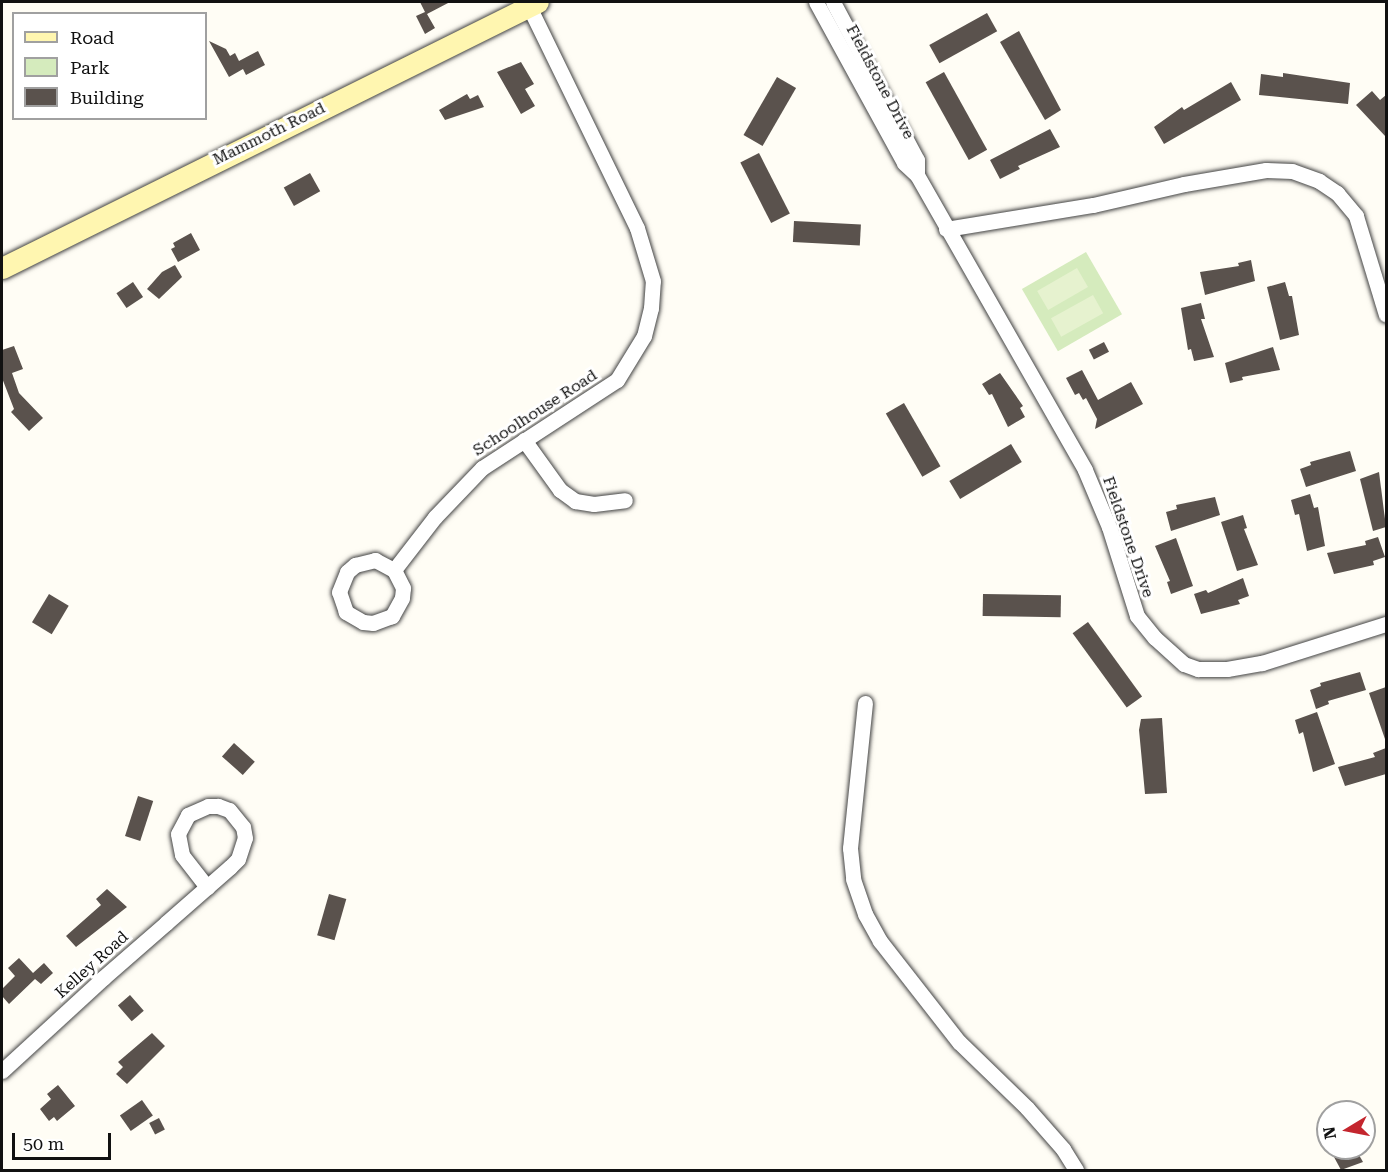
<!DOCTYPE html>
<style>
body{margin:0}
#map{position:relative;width:1388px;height:1172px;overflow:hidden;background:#fffdf5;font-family:"Roboto Serif",serif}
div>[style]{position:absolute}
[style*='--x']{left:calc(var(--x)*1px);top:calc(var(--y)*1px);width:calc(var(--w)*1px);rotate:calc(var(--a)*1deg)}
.green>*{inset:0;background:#d5ebbd;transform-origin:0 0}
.pitch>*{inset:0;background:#e6f2cf;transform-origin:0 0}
.building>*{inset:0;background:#5a524d;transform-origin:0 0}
.roads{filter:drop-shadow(0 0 2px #444) drop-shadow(0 0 2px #444)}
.street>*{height:15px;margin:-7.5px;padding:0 7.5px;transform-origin:7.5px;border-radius:7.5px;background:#fff}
.secondary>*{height:21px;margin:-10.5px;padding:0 10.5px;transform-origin:10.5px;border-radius:10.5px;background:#fff6b0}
span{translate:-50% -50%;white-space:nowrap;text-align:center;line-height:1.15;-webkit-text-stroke:6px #fff;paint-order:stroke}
.street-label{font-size:16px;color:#111}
.frame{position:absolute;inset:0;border:3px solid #111;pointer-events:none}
.legend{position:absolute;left:12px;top:12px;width:195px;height:108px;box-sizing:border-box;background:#fff;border:2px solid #a0a0a0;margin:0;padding:8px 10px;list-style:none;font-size:18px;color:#111}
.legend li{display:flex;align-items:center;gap:12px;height:30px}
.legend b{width:30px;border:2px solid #a0a0a0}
.north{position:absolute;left:1316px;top:1100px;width:60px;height:60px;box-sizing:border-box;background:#fff;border:2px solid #a0a0a0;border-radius:50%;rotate:260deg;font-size:16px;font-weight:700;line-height:24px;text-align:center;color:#111}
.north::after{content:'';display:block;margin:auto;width:21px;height:27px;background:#c4262e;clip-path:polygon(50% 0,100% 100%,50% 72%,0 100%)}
.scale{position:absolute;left:12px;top:1133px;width:99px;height:27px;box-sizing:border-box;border:3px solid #111;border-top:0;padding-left:8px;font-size:18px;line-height:21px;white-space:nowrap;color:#111;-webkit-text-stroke:4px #fff;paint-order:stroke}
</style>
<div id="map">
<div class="green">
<i style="left:1086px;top:252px;width:72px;height:74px;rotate:60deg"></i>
</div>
<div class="pitch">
<i style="left:1077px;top:268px;width:22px;height:46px;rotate:60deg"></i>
<i style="left:1093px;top:295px;width:21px;height:48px;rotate:61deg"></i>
</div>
<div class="building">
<i style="clip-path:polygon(420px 2px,450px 2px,427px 14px,435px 28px,425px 34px,416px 16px,425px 12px)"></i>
<i style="left:987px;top:13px;width:21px;height:66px;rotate:61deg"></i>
<i style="clip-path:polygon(1019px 31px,1061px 110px,1045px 120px,1000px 42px)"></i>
<i style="clip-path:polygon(209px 41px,226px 49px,230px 56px,235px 53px,239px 61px,258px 51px,265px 65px,246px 75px,243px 69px,229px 77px)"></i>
<i style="clip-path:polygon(521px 62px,534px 84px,525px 89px,535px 106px,521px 114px,497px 72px)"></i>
<i style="left:944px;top:72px;width:89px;height:21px;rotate:61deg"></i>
<i style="clip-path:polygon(1283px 73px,1350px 83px,1348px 104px,1259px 95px,1261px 74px,1283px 77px)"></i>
<i style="left:777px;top:77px;width:22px;height:67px;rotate:30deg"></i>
<i style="clip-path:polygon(1231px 82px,1241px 100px,1164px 144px,1154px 127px,1182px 107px,1184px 110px)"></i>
<i style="clip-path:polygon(1372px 91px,1380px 100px,1386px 95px,1386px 137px,1356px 105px)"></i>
<i style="clip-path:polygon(467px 94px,470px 99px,478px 95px,484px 107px,445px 120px,439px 110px)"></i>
<i style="clip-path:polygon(1050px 129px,1060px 147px,1018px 166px,1020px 169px,1000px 179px,990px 160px)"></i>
<i style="left:759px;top:153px;width:68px;height:21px;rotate:63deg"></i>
<i style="left:310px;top:173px;width:21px;height:30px;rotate:61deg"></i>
<i style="left:794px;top:221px;width:67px;height:21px;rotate:3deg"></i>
<i style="clip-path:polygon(191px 233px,200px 250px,178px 262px,171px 249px,175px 247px,173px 243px)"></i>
<i style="clip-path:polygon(1251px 260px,1255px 281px,1205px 295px,1200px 272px,1239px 266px,1238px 263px)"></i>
<i style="clip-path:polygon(175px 265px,182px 277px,159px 299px,147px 289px,162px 272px)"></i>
<i style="left:133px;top:282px;width:18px;height:20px;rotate:56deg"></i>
<i style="clip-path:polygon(1285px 282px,1289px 296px,1292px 296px,1299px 335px,1280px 340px,1267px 287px)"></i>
<i style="clip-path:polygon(1201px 303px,1205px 319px,1201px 319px,1214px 357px,1194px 361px,1191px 349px,1188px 350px,1181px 308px)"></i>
<i style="left:1104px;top:342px;width:11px;height:17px;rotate:63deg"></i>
<i style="clip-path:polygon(14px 346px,23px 369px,12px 373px,19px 393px,43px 418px,29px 431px,11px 412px,14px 409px,2px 378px,2px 350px)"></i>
<i style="clip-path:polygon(1273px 347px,1280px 370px,1242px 377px,1243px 380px,1230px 383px,1225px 363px)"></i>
<i style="clip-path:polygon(1082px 370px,1098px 400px,1131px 382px,1143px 404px,1095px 429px,1097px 419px,1086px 398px,1083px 400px,1079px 393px,1075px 395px,1066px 378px)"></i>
<i style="clip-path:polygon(1000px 373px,1023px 406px,1020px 408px,1025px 417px,1008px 427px,992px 394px,989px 395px,982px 384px)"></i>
<i style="left:904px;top:403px;width:73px;height:21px;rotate:60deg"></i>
<i style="left:1011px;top:444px;width:21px;height:72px;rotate:59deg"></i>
<i style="clip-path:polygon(1350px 451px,1356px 471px,1306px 487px,1300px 469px,1311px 465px,1310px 462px)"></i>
<i style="clip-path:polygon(1379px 472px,1386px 527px,1373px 531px,1360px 479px)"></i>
<i style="clip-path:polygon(1310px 494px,1314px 508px,1318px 507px,1325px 546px,1307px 551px,1299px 514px,1295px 515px,1291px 500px)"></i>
<i style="clip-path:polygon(1215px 497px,1220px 515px,1171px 531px,1166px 512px,1177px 509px,1176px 505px)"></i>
<i style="clip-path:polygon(1243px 515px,1247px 528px,1244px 529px,1258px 565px,1237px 571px,1221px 522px)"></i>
<i style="clip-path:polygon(1378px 537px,1385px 557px,1373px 561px,1374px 565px,1334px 574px,1327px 553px,1366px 545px,1365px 541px)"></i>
<i style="clip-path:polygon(1176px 538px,1193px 586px,1171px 594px,1167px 582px,1170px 581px,1155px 546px)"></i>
<i style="clip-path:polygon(1243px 578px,1249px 596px,1238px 600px,1240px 604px,1201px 614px,1194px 594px,1206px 590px,1208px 593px)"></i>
<i style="left:49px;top:594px;width:23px;height:33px;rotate:31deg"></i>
<i style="left:983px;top:594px;width:78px;height:22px;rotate:1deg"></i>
<i style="left:1088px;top:622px;width:92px;height:19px;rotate:54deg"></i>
<i style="clip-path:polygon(1360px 672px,1366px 690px,1328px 701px,1329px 704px,1316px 709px,1310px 690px,1321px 686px,1320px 683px)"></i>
<i style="clip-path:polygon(1386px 687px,1386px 738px,1385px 739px,1369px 693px)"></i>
<i style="clip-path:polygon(1317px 712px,1335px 764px,1313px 772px,1303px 732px,1299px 734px,1295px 720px)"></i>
<i style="clip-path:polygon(1162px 718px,1167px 793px,1145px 794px,1139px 730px,1141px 719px)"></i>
<i style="left:234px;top:743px;width:28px;height:18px;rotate:42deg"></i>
<i style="clip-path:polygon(1386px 748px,1386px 774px,1345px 786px,1338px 767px,1375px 757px,1373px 753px)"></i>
<i style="left:138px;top:796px;width:16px;height:42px;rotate:18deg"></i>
<i style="clip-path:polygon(107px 889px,127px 907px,76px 947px,66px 936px,101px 905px,96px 899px)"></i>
<i style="left:329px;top:894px;width:18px;height:43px;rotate:16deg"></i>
<i style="clip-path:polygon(19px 958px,33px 973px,44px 963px,53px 973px,41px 984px,35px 979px,9px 1004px,2px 996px,2px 989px,15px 976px,8px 968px)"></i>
<i style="left:130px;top:995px;width:21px;height:16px;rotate:49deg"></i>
<i style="clip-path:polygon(152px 1033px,165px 1046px,127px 1084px,116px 1074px,123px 1067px,118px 1062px)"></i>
<i style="clip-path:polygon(58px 1085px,75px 1106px,57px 1121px,54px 1117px,49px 1121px,40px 1109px,51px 1099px,47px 1094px)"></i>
<i style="left:142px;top:1100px;width:19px;height:27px;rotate:55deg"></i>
<i style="left:159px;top:1118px;width:13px;height:11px;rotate:63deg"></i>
<i style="clip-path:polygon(1350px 1148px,1355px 1148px,1363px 1162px,1341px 1170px,1334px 1157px)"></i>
</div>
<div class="roads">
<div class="street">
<i style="--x:816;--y:2;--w:183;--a:61.3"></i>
<i style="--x:904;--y:163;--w:18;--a:43"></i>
<i style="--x:917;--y:175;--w:339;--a:60.3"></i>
<i style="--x:1085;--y:470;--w:62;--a:67.2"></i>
<i style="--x:1109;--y:527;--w:93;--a:72.5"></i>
<i style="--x:1137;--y:616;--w:28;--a:51"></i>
<i style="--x:1155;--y:638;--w:39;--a:42"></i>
<i style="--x:1184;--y:664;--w:15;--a:20"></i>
<i style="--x:1198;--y:669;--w:29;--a:0"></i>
<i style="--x:1227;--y:669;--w:36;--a:-10"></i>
<i style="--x:1262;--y:663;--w:130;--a:-17.5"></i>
<i style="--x:833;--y:2;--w:179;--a:62"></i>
<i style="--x:917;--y:160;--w:15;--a:90"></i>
<i style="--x:946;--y:229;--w:149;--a:-9.3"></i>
<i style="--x:1093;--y:205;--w:93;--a:-13"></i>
<i style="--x:1184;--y:184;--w:83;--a:-9.7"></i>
<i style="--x:1266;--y:170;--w:26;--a:2"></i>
<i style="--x:1292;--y:171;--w:29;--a:20"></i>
<i style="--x:1319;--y:181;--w:22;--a:34"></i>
<i style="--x:1337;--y:193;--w:30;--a:50"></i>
<i style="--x:1356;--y:216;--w:103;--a:73.1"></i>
<i style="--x:524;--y:440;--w:62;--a:54.2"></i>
<i style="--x:560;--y:490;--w:19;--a:36"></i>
<i style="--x:575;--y:501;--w:19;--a:9"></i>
<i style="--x:594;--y:504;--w:31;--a:-7"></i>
<i style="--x:394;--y:570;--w:20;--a:63"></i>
<i style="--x:403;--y:588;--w:10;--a:96"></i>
<i style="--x:402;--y:598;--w:21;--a:119"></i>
<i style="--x:392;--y:616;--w:20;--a:160"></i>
<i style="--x:373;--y:623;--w:10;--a:-174"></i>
<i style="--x:363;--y:622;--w:20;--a:-150"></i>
<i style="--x:346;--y:612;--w:21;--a:-109"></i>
<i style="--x:339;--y:592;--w:22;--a:-68"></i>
<i style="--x:347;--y:572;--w:11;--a:-41"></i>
<i style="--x:355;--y:565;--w:21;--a:-14"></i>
<i style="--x:375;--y:560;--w:21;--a:28"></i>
<i style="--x:394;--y:570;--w:67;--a:-52.3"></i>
<i style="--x:435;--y:517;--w:68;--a:-46.2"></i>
<i style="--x:482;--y:468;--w:161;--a:-33.1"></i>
<i style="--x:617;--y:380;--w:52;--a:-58.5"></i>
<i style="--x:644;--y:336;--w:29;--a:-76"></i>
<i style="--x:651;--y:308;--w:27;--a:-86"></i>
<i style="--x:653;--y:281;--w:55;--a:-106.8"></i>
<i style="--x:637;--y:228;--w:251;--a:-116"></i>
<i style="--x:865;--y:703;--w:146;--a:95.9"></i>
<i style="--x:850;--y:848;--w:31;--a:84"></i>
<i style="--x:853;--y:879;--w:37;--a:71"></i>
<i style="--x:865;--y:914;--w:31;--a:61"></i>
<i style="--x:880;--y:941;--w:128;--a:52"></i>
<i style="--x:959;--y:1042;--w:95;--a:44.1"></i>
<i style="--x:1027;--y:1108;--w:55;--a:48.7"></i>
<i style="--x:1063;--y:1149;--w:25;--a:58"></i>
<i style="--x:2;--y:1071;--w:137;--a:-42.6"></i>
<i style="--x:103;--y:978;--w:84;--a:-41.1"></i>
<i style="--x:166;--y:923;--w:85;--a:-41.2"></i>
<i style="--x:230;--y:867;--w:11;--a:-45"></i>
<i style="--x:238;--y:859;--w:22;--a:-72"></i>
<i style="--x:245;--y:838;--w:11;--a:-100"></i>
<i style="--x:243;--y:827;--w:22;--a:-129"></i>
<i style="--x:229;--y:810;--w:12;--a:-160"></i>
<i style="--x:218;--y:806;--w:10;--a:180"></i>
<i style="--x:208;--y:806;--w:22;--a:156"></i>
<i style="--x:188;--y:815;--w:21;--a:118"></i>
<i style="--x:178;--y:834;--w:21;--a:79"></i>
<i style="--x:182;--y:855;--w:41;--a:52"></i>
</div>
<div class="secondary">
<i style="--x:2;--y:268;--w:598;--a:-26.39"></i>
</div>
</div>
<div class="street-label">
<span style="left:880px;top:82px;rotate:62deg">Fieldstone Drive</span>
<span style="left:269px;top:134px;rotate:-26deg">Mammoth Road</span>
<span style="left:535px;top:413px;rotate:-33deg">Schoolhouse Road</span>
<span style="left:1128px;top:537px;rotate:71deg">Fieldstone Drive</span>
<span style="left:92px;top:965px;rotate:-42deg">Kelley Road</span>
</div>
<div class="frame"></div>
<ul class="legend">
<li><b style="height:8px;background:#fff6b0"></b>Road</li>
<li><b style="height:16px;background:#d5ebbd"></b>Park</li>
<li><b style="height:16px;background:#5a524d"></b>Building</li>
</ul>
<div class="north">N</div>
<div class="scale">50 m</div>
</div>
